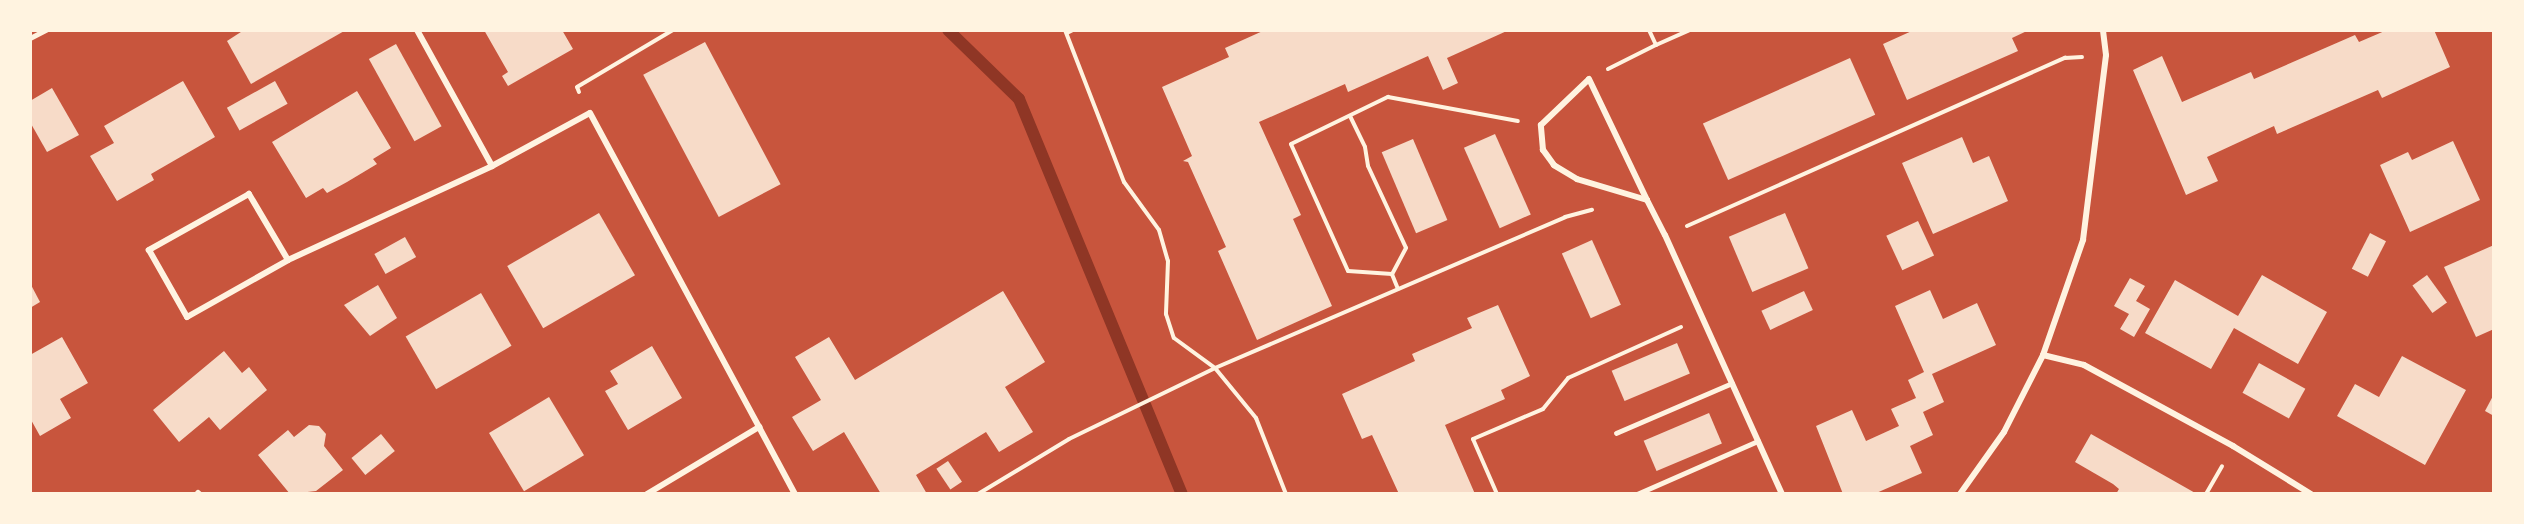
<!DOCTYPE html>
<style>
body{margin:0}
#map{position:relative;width:2524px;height:524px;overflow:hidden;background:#c8553d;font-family:Karla,sans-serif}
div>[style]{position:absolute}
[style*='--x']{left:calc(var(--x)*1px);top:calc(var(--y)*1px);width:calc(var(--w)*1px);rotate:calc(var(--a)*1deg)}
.stream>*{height:12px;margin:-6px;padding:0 6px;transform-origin:6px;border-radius:6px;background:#8f3625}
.building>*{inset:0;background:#f7dbc8;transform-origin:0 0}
.path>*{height:4px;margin:-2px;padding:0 2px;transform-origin:2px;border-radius:2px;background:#fff3e0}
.service>*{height:4.5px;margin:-2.25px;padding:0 2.25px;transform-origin:2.25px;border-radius:2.25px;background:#fff3e0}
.minor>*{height:6px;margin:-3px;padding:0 3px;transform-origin:3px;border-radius:3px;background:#fff3e0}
span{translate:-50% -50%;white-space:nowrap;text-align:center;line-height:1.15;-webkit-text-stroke:5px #fff3e0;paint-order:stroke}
.frame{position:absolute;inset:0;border:32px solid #fff3e0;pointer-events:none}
</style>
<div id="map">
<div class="stream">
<i style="--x:948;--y:30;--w:99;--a:44.2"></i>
<i style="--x:1019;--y:99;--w:427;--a:67.6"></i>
</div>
<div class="building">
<i style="clip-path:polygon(244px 30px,346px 30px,251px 84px,227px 41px)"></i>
<i style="clip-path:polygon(484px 30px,562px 30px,573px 49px,508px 86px,502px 76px,508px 72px)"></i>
<i style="clip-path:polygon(1265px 30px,1509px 30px,1447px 58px,1458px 83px,1443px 90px,1428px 56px,1348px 92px,1345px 84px,1259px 122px,1301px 215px,1293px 219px,1332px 306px,1257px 340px,1218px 251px,1226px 247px,1188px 162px,1183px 161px,1192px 156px,1162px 87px,1229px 57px,1225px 48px)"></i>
<i style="clip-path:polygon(1914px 30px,2029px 30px,2012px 38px,2018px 51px,1907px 100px,1883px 44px)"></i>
<i style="clip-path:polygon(2387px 30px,2434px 30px,2450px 67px,2382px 98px,2378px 90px,2277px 134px,2274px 126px,2207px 157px,2218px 181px,2186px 195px,2133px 70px,2162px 56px,2182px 102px,2251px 72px,2254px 79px,2355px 35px,2359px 42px)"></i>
<i style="left:705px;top:42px;width:161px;height:70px;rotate:62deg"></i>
<i style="left:396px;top:44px;width:94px;height:31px;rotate:61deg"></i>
<i style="left:1850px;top:58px;width:62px;height:161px;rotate:66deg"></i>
<i style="clip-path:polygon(183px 81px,215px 137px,151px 174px,154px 180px,117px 201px,90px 156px,114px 143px,104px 126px)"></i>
<i style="left:275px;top:81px;width:26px;height:55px;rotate:61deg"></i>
<i style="clip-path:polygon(52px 88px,79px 135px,47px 152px,30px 122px,30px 101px)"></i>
<i style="clip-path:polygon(357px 91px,391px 148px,373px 159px,377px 164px,347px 182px,327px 193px,323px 188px,306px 198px,272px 142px)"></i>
<i style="left:1495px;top:134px;width:88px;height:34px;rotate:66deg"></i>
<i style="clip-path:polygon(1962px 137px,1973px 163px,1989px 156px,2008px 201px,1933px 234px,1902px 163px)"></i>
<i style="left:1413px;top:139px;width:88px;height:34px;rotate:67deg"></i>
<i style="clip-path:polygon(2453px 141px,2480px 200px,2410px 232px,2380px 165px,2408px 152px,2412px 160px)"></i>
<i style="left:599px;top:213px;width:72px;height:106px;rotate:60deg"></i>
<i style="left:1785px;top:213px;width:60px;height:61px;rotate:67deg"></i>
<i style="left:1918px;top:221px;width:38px;height:35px;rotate:65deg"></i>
<i style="left:2370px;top:233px;width:18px;height:40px;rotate:27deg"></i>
<i style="left:405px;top:237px;width:23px;height:35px;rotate:61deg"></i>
<i style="left:1592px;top:240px;width:71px;height:33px;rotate:66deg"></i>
<i style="clip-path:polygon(2494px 245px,2494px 329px,2476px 337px,2444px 267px)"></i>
<i style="clip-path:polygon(2262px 275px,2327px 312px,2298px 364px,2234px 328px,2211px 369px,2145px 333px,2175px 280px,2238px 316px)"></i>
<i style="left:2427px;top:275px;width:34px;height:18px;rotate:54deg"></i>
<i style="clip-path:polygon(2130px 278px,2145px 286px,2136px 301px,2150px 309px,2134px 337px,2120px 329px,2129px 314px,2114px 306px)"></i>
<i style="clip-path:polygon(30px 283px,40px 302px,30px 308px)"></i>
<i style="clip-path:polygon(378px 285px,397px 318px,370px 336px,344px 305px)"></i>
<i style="clip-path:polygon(1930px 290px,1943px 319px,1977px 303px,1996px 345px,1932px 374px,1944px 402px,1923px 412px,1933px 435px,1910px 446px,1922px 473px,1874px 494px,1843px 494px,1816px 426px,1852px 410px,1866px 441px,1899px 426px,1891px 409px,1916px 398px,1908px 380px,1924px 372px,1895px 306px)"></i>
<i style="clip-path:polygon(1003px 291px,1045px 362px,1005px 387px,1033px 432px,999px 452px,986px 432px,916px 475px,927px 494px,881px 494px,844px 432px,813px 451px,792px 417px,821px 400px,795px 357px,829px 337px,855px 380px)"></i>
<i style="left:1804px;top:291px;width:21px;height:47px;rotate:65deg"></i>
<i style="left:481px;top:293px;width:61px;height:87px;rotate:60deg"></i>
<i style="clip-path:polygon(1498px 305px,1530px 376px,1501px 390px,1505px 399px,1445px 425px,1475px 494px,1399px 494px,1372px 435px,1362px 439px,1342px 394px,1415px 361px,1412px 354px,1472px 328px,1467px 318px)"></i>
<i style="clip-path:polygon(62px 337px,88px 383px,60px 399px,71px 418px,40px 436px,30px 418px,30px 355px)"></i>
<i style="left:1677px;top:343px;width:33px;height:71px;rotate:67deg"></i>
<i style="clip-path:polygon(652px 346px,682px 398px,628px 430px,605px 391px,618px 384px,610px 371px)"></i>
<i style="clip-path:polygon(224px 351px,242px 373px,249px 367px,267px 390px,220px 430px,209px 417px,179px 442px,153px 410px)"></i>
<i style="clip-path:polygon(2402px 356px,2466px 390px,2425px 465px,2337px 416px,2355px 384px,2379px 397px)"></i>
<i style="left:2259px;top:363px;width:53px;height:34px;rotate:29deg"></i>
<i style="clip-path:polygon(2494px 394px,2494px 416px,2485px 411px)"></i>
<i style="left:549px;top:397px;width:68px;height:70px;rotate:59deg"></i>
<i style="left:1709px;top:413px;width:33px;height:71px;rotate:67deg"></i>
<i style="clip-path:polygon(309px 425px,319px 426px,326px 434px,324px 446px,343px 470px,316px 491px,290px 494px,258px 455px,288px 430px,294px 437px)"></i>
<i style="left:381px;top:434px;width:22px;height:38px;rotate:51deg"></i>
<i style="clip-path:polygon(2091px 434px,2121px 451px,2197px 494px,2116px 494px,2119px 489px,2113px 484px,2075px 462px)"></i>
<i style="left:948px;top:461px;width:25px;height:14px;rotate:56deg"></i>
</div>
<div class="path">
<i style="--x:1065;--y:30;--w:163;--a:68.8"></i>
<i style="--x:1124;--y:182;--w:59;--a:53.9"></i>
<i style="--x:1159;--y:230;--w:32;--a:74"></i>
<i style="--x:1168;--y:261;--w:53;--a:92.2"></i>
<i style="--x:1166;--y:314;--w:25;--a:72"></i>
<i style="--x:1174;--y:338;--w:51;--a:36.2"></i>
<i style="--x:1215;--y:368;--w:65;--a:50.6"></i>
<i style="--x:1256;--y:418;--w:82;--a:68.5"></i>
<i style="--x:1067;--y:33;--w:7;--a:-27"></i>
<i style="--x:1656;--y:45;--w:36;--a:-24"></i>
<i style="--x:1608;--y:69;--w:54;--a:-26.6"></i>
<i style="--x:1656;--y:45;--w:17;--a:-115"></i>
<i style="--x:579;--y:92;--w:5;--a:-112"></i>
<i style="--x:577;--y:87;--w:112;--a:-30.7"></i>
<i style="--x:1350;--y:116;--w:34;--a:64"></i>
<i style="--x:1365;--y:147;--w:19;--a:81"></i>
<i style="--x:1368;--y:166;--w:90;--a:65.1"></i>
<i style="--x:1406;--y:248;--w:30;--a:118"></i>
<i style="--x:1687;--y:226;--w:414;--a:-24"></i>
<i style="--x:2065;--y:58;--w:17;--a:-3"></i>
<i style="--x:1398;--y:289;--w:16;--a:-112"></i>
<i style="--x:1392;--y:274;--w:44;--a:-176.1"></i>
<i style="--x:1348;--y:271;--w:139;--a:-114.2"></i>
<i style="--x:1291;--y:144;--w:108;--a:-25.9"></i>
<i style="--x:1388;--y:97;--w:132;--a:10.5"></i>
<i style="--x:978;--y:494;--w:106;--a:-31.1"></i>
<i style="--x:1069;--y:439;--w:162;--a:-25.9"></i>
<i style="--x:1215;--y:368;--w:381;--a:-23.3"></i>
<i style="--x:1565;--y:217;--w:28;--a:-15"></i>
<i style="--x:1497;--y:494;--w:60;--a:-113.6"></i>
<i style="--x:1473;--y:439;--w:76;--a:-23.2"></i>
<i style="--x:1543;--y:409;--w:40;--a:-51"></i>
<i style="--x:1568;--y:378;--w:124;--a:-24.3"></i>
<i style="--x:2206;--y:494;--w:32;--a:-60"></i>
</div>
<div class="service">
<i style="--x:30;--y:38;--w:18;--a:-27"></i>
<i style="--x:1616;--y:433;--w:126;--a:-23.3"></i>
<i style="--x:1637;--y:494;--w:132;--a:-23.7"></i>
</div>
<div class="minor">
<i style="--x:417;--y:30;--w:155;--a:61.1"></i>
<i style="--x:492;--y:166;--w:111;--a:-28.4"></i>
<i style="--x:590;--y:113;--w:357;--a:61.7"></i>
<i style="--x:1647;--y:200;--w:73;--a:-163.3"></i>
<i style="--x:1577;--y:179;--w:27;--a:-149"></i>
<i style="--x:1554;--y:165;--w:19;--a:-126"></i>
<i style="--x:1543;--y:150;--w:25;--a:-95"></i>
<i style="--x:1541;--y:125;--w:66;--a:-43.8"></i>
<i style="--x:1589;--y:79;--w:134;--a:64.4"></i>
<i style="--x:1647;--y:200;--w:39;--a:63"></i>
<i style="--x:1665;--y:235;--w:284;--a:65.7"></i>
<i style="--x:288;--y:260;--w:77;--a:-120.6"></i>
<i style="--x:249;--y:194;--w:115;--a:150.8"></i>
<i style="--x:149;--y:250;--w:77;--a:60.4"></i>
<i style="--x:187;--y:317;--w:116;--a:-29.4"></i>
<i style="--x:288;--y:260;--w:225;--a:-24.7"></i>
<i style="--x:2043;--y:355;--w:42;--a:13.7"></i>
<i style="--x:2084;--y:365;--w:170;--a:28.5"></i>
<i style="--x:2233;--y:446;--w:92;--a:31.6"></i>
<i style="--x:198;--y:493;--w:1;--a:45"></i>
<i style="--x:647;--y:494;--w:131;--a:-30.9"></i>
<i style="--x:759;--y:427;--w:76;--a:61.8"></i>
<i style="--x:1960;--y:494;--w:76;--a:-54.6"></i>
<i style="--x:2004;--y:432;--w:86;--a:-63.1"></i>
<i style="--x:2043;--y:355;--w:122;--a:-70.8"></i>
<i style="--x:2083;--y:240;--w:186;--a:-82.9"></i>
<i style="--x:2106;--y:55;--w:25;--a:-97"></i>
</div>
<div class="frame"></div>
</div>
